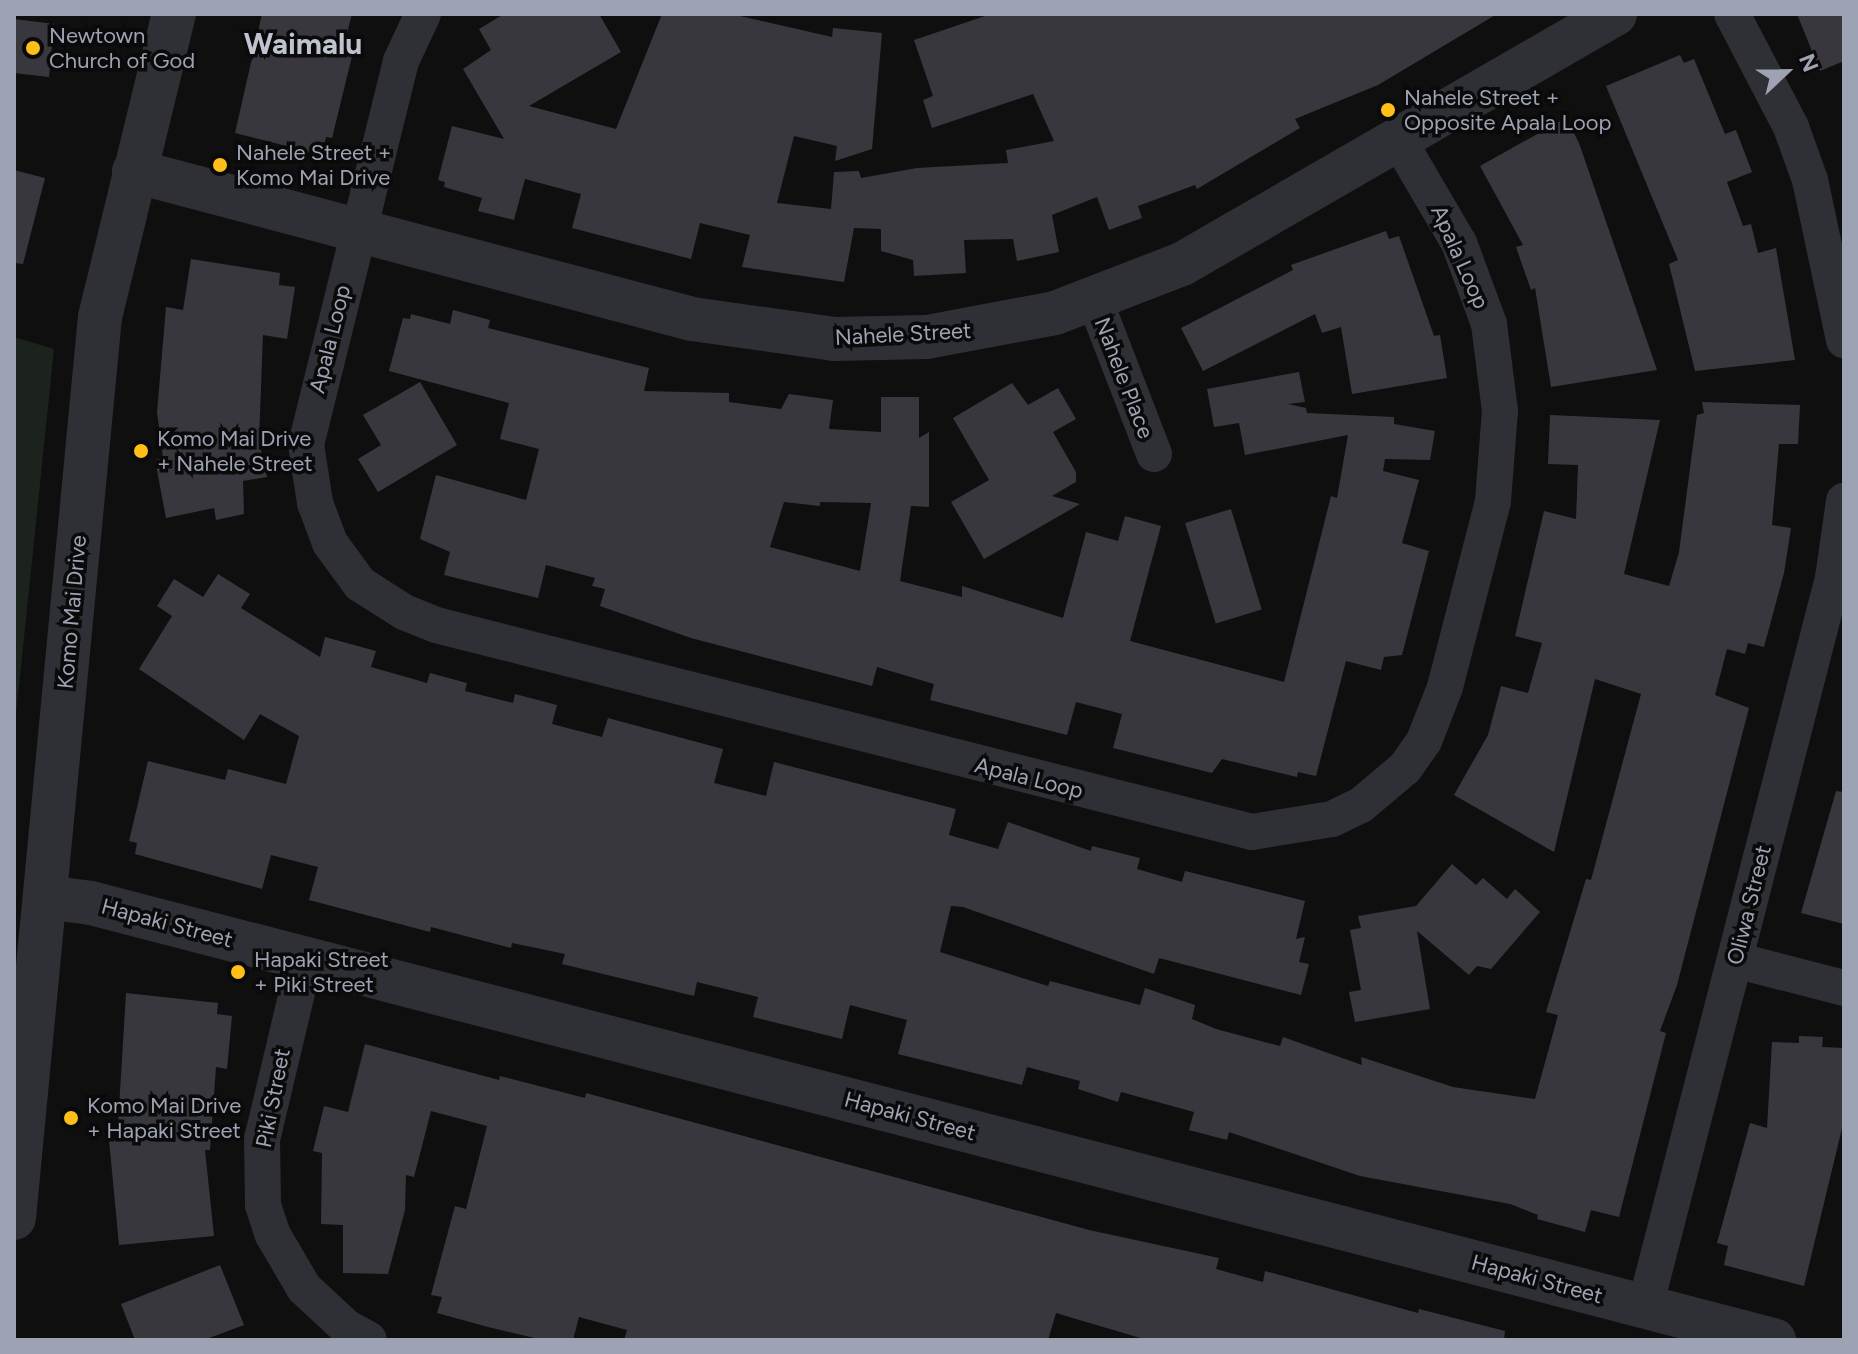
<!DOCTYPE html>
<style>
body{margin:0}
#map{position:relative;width:1858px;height:1354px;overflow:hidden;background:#0f0f10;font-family:Figtree,sans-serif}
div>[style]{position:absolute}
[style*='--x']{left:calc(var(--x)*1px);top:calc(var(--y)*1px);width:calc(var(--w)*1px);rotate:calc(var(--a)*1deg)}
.green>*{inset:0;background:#1b231c}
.building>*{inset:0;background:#38373d;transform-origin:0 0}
.minor>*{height:36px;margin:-18px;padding:0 18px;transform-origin:18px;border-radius:18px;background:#2f3035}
.tertiary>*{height:44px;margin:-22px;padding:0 22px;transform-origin:22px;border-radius:22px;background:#2f3035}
.dots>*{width:22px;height:22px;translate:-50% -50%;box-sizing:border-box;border:4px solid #0a0a0b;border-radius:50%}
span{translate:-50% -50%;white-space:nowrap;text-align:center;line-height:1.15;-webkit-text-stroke:7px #0a0a0b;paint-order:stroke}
.poi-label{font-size:22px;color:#9ea3b3}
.left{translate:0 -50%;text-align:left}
.street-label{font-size:22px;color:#9ea3b3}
.district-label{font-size:30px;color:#bfc3ce;font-weight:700}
.frame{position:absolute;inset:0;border:16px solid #9ea3b3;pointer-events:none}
.north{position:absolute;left:1746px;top:32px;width:80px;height:80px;-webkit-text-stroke:6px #0a0a0b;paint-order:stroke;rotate:68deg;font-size:22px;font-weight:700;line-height:32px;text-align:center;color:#9ea3b3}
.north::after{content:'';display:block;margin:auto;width:28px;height:36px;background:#9ea3b3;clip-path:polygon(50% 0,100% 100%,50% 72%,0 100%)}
</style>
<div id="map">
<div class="green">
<i style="clip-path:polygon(14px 337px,54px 349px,14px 734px)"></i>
</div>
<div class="building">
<i style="clip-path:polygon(262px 14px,352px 14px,346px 37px,356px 40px,332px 138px,326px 137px,322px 155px,235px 133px)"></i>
<i style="clip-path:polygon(504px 14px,599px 14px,621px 52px,529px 106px,616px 129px,662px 14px,731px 14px,832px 37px,833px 28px,882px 33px,872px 149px,835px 161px,837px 146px,794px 136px,777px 203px,831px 209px,834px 172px,859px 171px,861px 178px,917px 168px,1008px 163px,1006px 150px,1054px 141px,1033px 94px,932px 128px,923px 100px,933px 96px,914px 40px,991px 14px,1497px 14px,1378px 85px,1295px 119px,1300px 128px,1197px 189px,1195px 185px,1138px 206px,1142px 218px,1109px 230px,1097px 197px,1052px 215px,1059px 252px,1017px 261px,1013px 239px,964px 240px,966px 273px,914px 276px,913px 260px,881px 251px,881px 229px,854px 228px,844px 282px,742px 267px,750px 235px,700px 223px,691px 259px,572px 228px,581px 194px,525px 179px,514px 220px,478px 211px,482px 198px,444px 187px,445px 182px,438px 180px,452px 126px,504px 139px,463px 69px,491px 50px,479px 29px)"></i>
<i style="clip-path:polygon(1797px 14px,1844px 14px,1844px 61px,1820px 71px)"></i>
<i style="clip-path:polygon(14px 19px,54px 24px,49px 77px,14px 73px)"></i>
<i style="clip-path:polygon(1680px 55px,1684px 63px,1694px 59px,1725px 134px,1736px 130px,1752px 172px,1727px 182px,1743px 226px,1751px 224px,1758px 253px,1776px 248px,1795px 360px,1695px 371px,1669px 264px,1678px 260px,1606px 86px)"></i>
<i style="clip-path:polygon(1566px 118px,1579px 143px,1657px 370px,1551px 387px,1535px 288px,1531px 290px,1516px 247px,1523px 245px,1480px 166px)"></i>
<i style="clip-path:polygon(14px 170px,45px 178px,23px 264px,14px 263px)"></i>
<i style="clip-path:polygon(1386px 231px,1389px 239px,1399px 236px,1434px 336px,1440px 335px,1447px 378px,1352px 394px,1341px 327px,1322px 333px,1315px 314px,1203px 371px,1181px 328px,1293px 270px,1291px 265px)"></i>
<i style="clip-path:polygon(191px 259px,280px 273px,279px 285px,295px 287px,287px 339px,263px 335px,259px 441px,267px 477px,243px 481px,244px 514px,216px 520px,214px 508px,166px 518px,155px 460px,163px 458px,157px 412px,166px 307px,183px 310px)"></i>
<i style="clip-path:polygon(evenodd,453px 310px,490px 320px,488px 328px,649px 368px,644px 391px,729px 393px,729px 402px,781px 409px,789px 394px,833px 400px,829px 429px,881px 432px,881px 397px,919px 397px,919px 438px,929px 432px,929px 507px,911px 506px,900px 581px,962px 597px,962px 586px,1063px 618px,1086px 532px,1118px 541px,1125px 516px,1161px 526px,1130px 641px,1284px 682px,1331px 496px,1337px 498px,1348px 435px,1245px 455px,1239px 423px,1214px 427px,1207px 389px,1299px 372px,1305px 402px,1288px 404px,1306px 408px,1307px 413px,1394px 417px,1394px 424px,1435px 431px,1430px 460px,1385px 459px,1383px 471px,1419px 480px,1402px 543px,1429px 551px,1402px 655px,1384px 657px,1381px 670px,1346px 661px,1316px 776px,1298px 772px,1297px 777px,1222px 759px,1212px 773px,1113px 748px,1122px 714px,1076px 702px,1067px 735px,930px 700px,934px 684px,877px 667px,872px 686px,691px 638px,600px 606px,605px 589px,592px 586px,595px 578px,546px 565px,538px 598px,444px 575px,450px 552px,420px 539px,436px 475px,526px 500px,539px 449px,500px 439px,509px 403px,389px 371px,403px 318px,410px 319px,411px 314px,450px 324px,453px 310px,784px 502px,820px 506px,820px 502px,871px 503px,860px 571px,770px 547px,784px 502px)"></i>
<i style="clip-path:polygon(420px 382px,457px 445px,378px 492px,358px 459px,381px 445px,363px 415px)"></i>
<i style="clip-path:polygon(1012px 383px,1028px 405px,1058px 388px,1076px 419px,1053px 432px,1076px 472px,1076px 482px,1052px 496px,1080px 504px,984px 559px,951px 502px,989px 480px,953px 418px)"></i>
<i style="clip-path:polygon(1702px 402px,1800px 405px,1798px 444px,1779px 444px,1772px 525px,1791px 528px,1784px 573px,1764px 647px,1748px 643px,1745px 654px,1727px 649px,1715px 695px,1749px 708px,1677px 985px,1660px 1031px,1666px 1033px,1619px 1217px,1591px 1210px,1585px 1232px,1537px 1219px,1538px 1215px,1510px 1204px,1360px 1176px,1229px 1132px,1227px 1140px,1189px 1130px,1194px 1112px,1121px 1092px,1118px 1102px,1078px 1089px,1080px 1081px,1027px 1067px,1022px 1085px,898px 1054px,907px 1020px,850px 1005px,842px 1039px,753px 1017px,758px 997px,697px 982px,694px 996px,562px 964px,565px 954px,512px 943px,511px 948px,431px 927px,430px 932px,309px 900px,318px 867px,271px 855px,262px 889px,135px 854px,137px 843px,129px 841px,148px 761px,225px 780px,228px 769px,286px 784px,299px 736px,260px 714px,244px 740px,139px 669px,172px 616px,157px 606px,174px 579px,203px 597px,218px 574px,250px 594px,241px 608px,320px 657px,325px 637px,376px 651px,371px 667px,427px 683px,430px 673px,467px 683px,465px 691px,513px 703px,515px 694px,557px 705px,552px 724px,602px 737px,608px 718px,723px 749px,714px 783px,766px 796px,774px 762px,956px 809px,949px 835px,998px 849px,1008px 822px,1091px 851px,1092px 846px,1140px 858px,1137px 869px,1182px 882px,1185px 871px,1305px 901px,1296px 939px,1305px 937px,1299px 962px,1309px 964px,1301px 995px,1159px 958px,1154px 974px,963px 907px,951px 906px,940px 952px,1048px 986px,1050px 981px,1140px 1005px,1145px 988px,1195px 1005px,1192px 1019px,1216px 1029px,1280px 1046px,1283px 1037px,1362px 1065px,1361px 1057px,1453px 1087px,1535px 1099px,1558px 1015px,1546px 1012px,1586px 879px,1591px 880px,1641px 694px,1595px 679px,1554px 852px,1454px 795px,1488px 735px,1501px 686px,1528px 693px,1542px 643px,1515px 636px,1544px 511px,1576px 519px,1578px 465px,1548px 464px,1550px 415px,1660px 420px,1624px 574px,1669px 586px,1679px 552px,1697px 415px,1704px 413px)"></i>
<i style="left:1231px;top:509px;width:105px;height:48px;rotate:73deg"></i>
<i style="clip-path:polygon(1836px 791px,1844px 792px,1844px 924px,1801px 913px)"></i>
<i style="clip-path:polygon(1452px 864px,1476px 885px,1483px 878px,1507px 899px,1515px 889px,1540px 912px,1491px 969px,1477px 966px,1469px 975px,1417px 931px,1430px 1009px,1355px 1022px,1349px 992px,1361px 990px,1350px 930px,1361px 928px,1358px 916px,1416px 906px)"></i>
<i style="clip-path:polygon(126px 993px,218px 1003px,217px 1014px,232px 1016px,227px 1069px,216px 1067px,210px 1150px,205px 1150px,214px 1236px,119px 1245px,109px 1140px,117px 1141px)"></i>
<i style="clip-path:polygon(1799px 1036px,1823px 1037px,1822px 1047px,1844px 1048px,1844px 1120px,1804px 1286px,1724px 1265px,1728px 1246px,1717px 1243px,1750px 1123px,1767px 1128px,1772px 1042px,1799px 1043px)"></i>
<i style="clip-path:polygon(365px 1044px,499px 1080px,500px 1076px,585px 1098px,586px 1093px,1089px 1230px,1219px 1258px,1216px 1269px,1263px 1282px,1265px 1271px,1418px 1313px,1419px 1309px,1505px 1331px,1504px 1340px,1147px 1340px,1056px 1313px,1048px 1340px,624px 1340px,627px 1330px,579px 1317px,573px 1340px,543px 1340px,488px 1327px,437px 1313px,442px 1297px,431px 1295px,455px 1206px,466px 1209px,487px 1126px,431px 1111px,414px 1177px,406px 1175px,405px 1210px,388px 1274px,343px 1273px,343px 1225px,321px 1224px,322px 1153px,313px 1151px,324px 1106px,348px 1112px)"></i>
<i style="clip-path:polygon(220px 1265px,244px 1325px,204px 1340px,135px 1340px,121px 1304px)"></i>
</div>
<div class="minor">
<i style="--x:423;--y:14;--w:52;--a:115.1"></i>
<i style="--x:401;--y:61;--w:395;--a:103.9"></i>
<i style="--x:306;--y:444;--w:60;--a:81.3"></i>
<i style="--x:315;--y:503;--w:43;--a:69.4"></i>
<i style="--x:330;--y:543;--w:51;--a:53.8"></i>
<i style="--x:360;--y:584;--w:52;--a:32.5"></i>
<i style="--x:404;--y:612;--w:35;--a:22"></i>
<i style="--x:436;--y:625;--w:842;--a:14.23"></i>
<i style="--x:1252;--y:832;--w:81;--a:-9.2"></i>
<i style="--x:1332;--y:819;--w:32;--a:-26"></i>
<i style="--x:1361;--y:805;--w:57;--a:-40.1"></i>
<i style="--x:1405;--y:768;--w:33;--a:-55"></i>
<i style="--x:1424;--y:741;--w:58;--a:-68.7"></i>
<i style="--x:1445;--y:687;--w:192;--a:-75.5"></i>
<i style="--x:1493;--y:501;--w:90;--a:-85.6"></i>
<i style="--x:1500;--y:411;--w:88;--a:-97.2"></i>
<i style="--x:1489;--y:324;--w:86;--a:-110.3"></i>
<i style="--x:1459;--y:243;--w:121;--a:-120.4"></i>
<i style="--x:1732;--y:14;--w:127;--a:62.4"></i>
<i style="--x:1791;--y:127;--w:56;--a:70.3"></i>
<i style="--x:1810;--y:180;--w:164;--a:78"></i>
<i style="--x:1095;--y:301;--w:164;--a:68.9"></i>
<i style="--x:305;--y:959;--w:185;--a:103.4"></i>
<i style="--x:262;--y:1139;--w:66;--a:89.1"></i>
<i style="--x:263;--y:1205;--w:32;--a:72"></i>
<i style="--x:273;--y:1235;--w:61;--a:59.7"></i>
<i style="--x:304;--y:1288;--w:57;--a:42.9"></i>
<i style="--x:346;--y:1327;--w:26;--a:29"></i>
<i style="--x:1735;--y:960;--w:113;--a:14.4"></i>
<i style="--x:1645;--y:1307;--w:753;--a:-75.54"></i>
<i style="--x:1833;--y:578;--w:78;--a:-81.9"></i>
</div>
<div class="tertiary">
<i style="--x:134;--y:171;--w:577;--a:14.85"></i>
<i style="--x:692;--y:319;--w:144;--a:8"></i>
<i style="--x:835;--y:339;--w:92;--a:-1.2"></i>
<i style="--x:927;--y:337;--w:130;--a:-10.6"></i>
<i style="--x:1055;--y:313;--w:136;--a:-21.1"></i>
<i style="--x:1182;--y:264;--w:500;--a:-30"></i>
<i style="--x:45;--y:897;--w:46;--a:7.4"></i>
<i style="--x:91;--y:903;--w:1739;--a:14.56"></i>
<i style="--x:14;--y:1218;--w:905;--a:-84.55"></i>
<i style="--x:100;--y:317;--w:312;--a:-76.3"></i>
</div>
<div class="dots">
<i style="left:33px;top:48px;background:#ffbe18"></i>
<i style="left:1388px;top:110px;background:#ffbe18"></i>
<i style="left:220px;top:165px;background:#ffbe18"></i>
<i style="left:141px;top:451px;background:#ffbe18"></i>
<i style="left:238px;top:972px;background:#ffbe18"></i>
<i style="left:71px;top:1118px;background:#ffbe18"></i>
</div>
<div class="poi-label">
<span class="left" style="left:49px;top:48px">Newtown<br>Church of God</span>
<span class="left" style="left:1404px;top:110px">Nahele Street +<br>Opposite Apala Loop</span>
<span class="left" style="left:236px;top:165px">Nahele Street +<br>Komo Mai Drive</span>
<span class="left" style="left:157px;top:451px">Komo Mai Drive<br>+ Nahele Street</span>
<span class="left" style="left:254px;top:972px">Hapaki Street<br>+ Piki Street</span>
<span class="left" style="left:87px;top:1118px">Komo Mai Drive<br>+ Hapaki Street</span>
</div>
<div class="street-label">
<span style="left:1460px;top:257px;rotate:66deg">Apala Loop</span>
<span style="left:903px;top:334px;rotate:-3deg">Nahele Street</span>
<span style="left:330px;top:339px;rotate:-76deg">Apala Loop</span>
<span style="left:1124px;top:378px;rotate:69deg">Nahele Place</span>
<span style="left:72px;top:612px;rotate:-85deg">Komo Mai Drive</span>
<span style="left:1029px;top:778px;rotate:14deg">Apala Loop</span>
<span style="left:1749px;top:905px;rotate:-76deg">Oliwa Street</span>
<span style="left:167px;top:923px;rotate:15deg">Hapaki Street</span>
<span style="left:273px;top:1098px;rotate:-79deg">Piki Street</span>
<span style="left:910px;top:1116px;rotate:15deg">Hapaki Street</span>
<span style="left:1537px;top:1279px;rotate:15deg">Hapaki Street</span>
</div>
<div class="district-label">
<span style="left:303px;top:44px">Waimalu</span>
</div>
<div class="frame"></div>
<div class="north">N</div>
</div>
